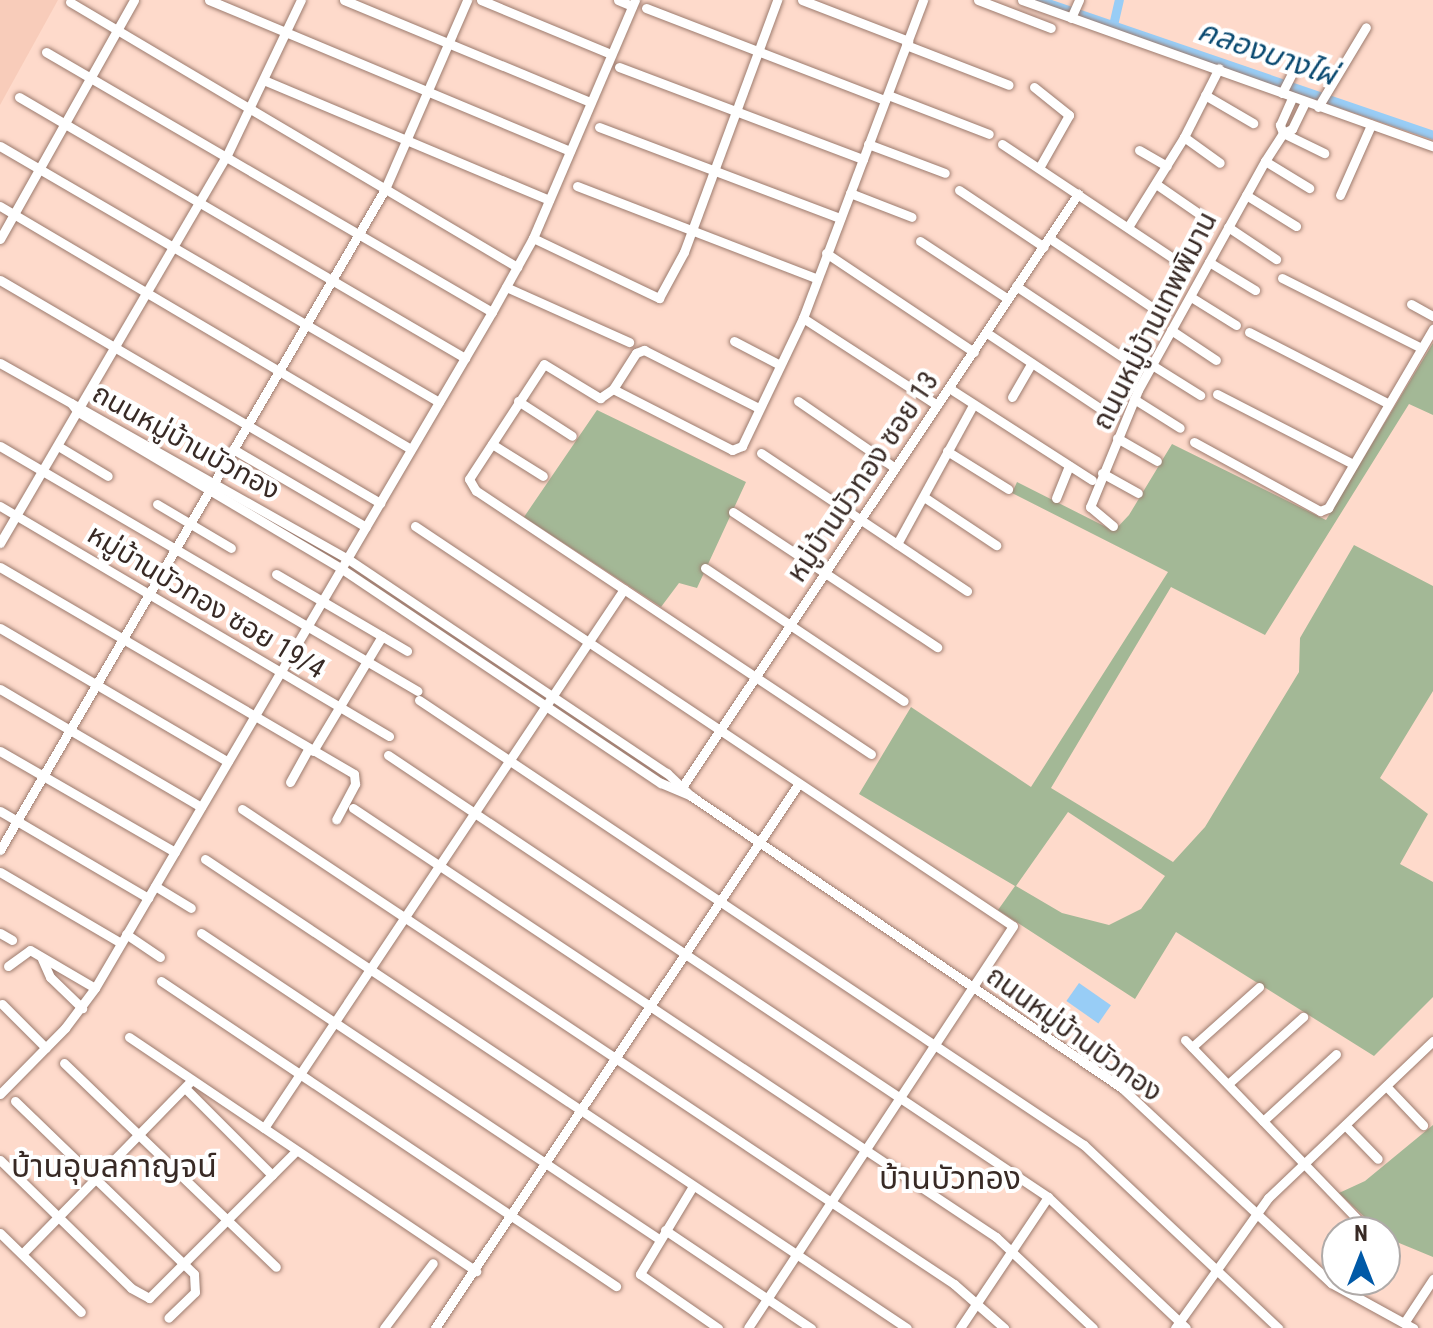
<!DOCTYPE html>
<meta charset="utf-8">
<style>
body{margin:0}
#map{position:relative;width:1433px;height:1328px;overflow:hidden;background:#fedacb;font-family:"Roboto Condensed","Noto Sans Thai",sans-serif}
div>[style]{position:absolute}
[style*='--x']{left:calc(var(--x)*1px);top:calc(var(--y)*1px);width:calc(var(--w)*1px);rotate:calc(var(--a)*1deg)}
.built>*{inset:0;background:#f8ccba}
.green>*{inset:0;background:#a3b896}
.water>*{inset:0;background:#98cdf6;transform-origin:0 0}
.canal>*{height:9px;margin:-4.5px;padding:0 4.5px;transform-origin:4.5px;border-radius:4.5px;background:#98cdf6}
.roads{filter:drop-shadow(0 0 2px #9c7b6e) drop-shadow(0 0 2px #9c7b6e)}
.minor>*{height:9px;margin:-4.5px;padding:0 4.5px;transform-origin:4.5px;border-radius:4.5px;background:#fff}
span{translate:-50% -50%;white-space:nowrap;text-align:center;line-height:1.15;-webkit-text-stroke:8px #fff;paint-order:stroke}
.street-label{font-size:28px;color:#382a25}
.water-label{font-size:30px;color:#094970;font-style:italic}
.quarter-label{font-size:32px;color:#382a25}
.north{position:absolute;left:1321px;top:1216px;width:80px;height:80px;box-sizing:border-box;background:#fff;border:2px solid #afaaa8;border-radius:50%;rotate:0deg;font-size:22px;font-weight:700;line-height:32px;text-align:center;color:#382a25}
.north::after{content:'';display:block;margin:auto;width:28px;height:36px;background:#0059a7;clip-path:polygon(50% 0,100% 100%,50% 72%,0 100%)}
</style>
<div id="map">
<div class="built">
<i style="clip-path:polygon(0 0,58px 0,0 105px)"></i>
</div>
<div class="green">
<i style="clip-path:polygon(evenodd,1433px 343px,1433px 415px,1409px 404px,1265px 635px,1171px 587px,1051px 788px,1173px 862px,1205px 827px,1299px 672px,1300px 638px,1354px 545px,1433px 586px,1433px 691px,1380px 778px,1428px 814px,1400px 864px,1433px 882px,1433px 997px,1374px 1056px,1176px 932px,1135px 999px,998px 910px,1015px 886px,859px 794px,911px 707px,1031px 787px,1168px 572px,1012px 493px,1017px 482px,1114px 531px,1129px 515px,1172px 444px,1326px 520px,1433px 343px,1068px 812px,1165px 876px,1141px 909px,1109px 925px,1062px 913px,1016px 886px,1068px 812px)"></i>
<i style="clip-path:polygon(597px 410px,746px 482px,697px 588px,679px 583px,661px 607px,524px 517px)"></i>
<i style="clip-path:polygon(1433px 1125px,1433px 1257px,1387px 1238px,1339px 1193px,1365px 1181px)"></i>
</div>
<div class="water">
<i style="left:1079px;top:983px;width:39px;height:22px;rotate:35deg"></i>
</div>
<div class="canal">
<i style="--x:1039;--y:0;--w:416;--a:18.9"></i>
<i style="--x:1113;--y:25;--w:26;--a:-77"></i>
</div>
<div class="roads">
<div class="minor">
<i style="--x:209;--y:0;--w:391;--a:22.7"></i>
<i style="--x:344;--y:0;--w:266;--a:22.5"></i>
<i style="--x:481;--y:0;--w:141;--a:22.6"></i>
<i style="--x:618;--y:0;--w:15;--a:23"></i>
<i style="--x:802;--y:0;--w:114;--a:21.1"></i>
<i style="--x:978;--y:0;--w:78;--a:21"></i>
<i style="--x:1022;--y:0;--w:436;--a:19.6"></i>
<i style="--x:70;--y:2;--w:520;--a:30.66"></i>
<i style="--x:646;--y:8;--w:256;--a:21.1"></i>
<i style="--x:1071;--y:18;--w:20;--a:-66"></i>
<i style="--x:906;--y:45;--w:110;--a:21.2"></i>
<i style="--x:46;--y:52;--w:516;--a:30.24"></i>
<i style="--x:619;--y:67;--w:261;--a:20.7"></i>
<i style="--x:266;--y:81;--w:307;--a:22.8"></i>
<i style="--x:1034;--y:87;--w:45;--a:38.7"></i>
<i style="--x:1069;--y:115;--w:61;--a:119.5"></i>
<i style="--x:1282;--y:93;--w:34;--a:-63"></i>
<i style="--x:888;--y:95;--w:108;--a:21.1"></i>
<i style="--x:1205;--y:95;--w:56;--a:30.3"></i>
<i style="--x:19;--y:97;--w:517;--a:30.34"></i>
<i style="--x:1318;--y:107;--w:93;--a:-59"></i>
<i style="--x:599;--y:127;--w:258;--a:20.7"></i>
<i style="--x:1283;--y:133;--w:46;--a:26"></i>
<i style="--x:1283;--y:133;--w:9;--a:-111"></i>
<i style="--x:1280;--y:125;--w:30;--a:-66"></i>
<i style="--x:1184;--y:137;--w:44;--a:35.8"></i>
<i style="--x:868;--y:144;--w:82;--a:20.6"></i>
<i style="--x:1002;--y:144;--w:213;--a:33.7"></i>
<i style="--x:0;--y:146;--w:508;--a:30.25"></i>
<i style="--x:1139;--y:150;--w:32;--a:30"></i>
<i style="--x:1265;--y:161;--w:52;--a:31.5"></i>
<i style="--x:1156;--y:184;--w:51;--a:34.6"></i>
<i style="--x:577;--y:186;--w:256;--a:21.1"></i>
<i style="--x:959;--y:190;--w:102;--a:33.8"></i>
<i style="--x:850;--y:193;--w:66;--a:21.2"></i>
<i style="--x:1246;--y:195;--w:59;--a:31.8"></i>
<i style="--x:1340;--y:195;--w:77;--a:-66.1"></i>
<i style="--x:0;--y:206;--w:477;--a:30.6"></i>
<i style="--x:1128;--y:227;--w:106;--a:-58.1"></i>
<i style="--x:1184;--y:137;--w:77;--a:-63.1"></i>
<i style="--x:1228;--y:227;--w:58;--a:33.7"></i>
<i style="--x:533;--y:238;--w:140;--a:25.5"></i>
<i style="--x:659;--y:298;--w:52;--a:-61.5"></i>
<i style="--x:684;--y:252;--w:269;--a:-69.7"></i>
<i style="--x:1049;--y:238;--w:125;--a:33.9"></i>
<i style="--x:0;--y:239;--w:274;--a:-60.7"></i>
<i style="--x:920;--y:241;--w:105;--a:33.4"></i>
<i style="--x:826;--y:253;--w:178;--a:33.8"></i>
<i style="--x:1209;--y:262;--w:54;--a:31.3"></i>
<i style="--x:1282;--y:278;--w:156;--a:26.7"></i>
<i style="--x:0;--y:280;--w:441;--a:30.4"></i>
<i style="--x:1016;--y:286;--w:141;--a:33.7"></i>
<i style="--x:506;--y:287;--w:135;--a:24.1"></i>
<i style="--x:1191;--y:297;--w:53;--a:31.9"></i>
<i style="--x:1411;--y:304;--w:25;--a:29"></i>
<i style="--x:803;--y:318;--w:160;--a:33"></i>
<i style="--x:1171;--y:330;--w:54;--a:33.7"></i>
<i style="--x:1249;--y:332;--w:157;--a:27.2"></i>
<i style="--x:987;--y:333;--w:151;--a:33.7"></i>
<i style="--x:734;--y:341;--w:52;--a:27.6"></i>
<i style="--x:0;--y:363;--w:399;--a:29.4"></i>
<i style="--x:348;--y:559;--w:384;--a:33.9"></i>
<i style="--x:667;--y:773;--w:33;--a:44"></i>
<i style="--x:1152;--y:365;--w:57;--a:32"></i>
<i style="--x:949;--y:388;--w:170;--a:32.8"></i>
<i style="--x:613;--y:389;--w:43;--a:-57.4"></i>
<i style="--x:636;--y:353;--w:9;--a:-21"></i>
<i style="--x:644;--y:350;--w:129;--a:26.8"></i>
<i style="--x:1217;--y:394;--w:153;--a:27.2"></i>
<i style="--x:1012;--y:397;--w:39;--a:-60"></i>
<i style="--x:1134;--y:399;--w:54;--a:32.2"></i>
<i style="--x:518;--y:401;--w:64;--a:32.9"></i>
<i style="--x:798;--y:401;--w:118;--a:34.6"></i>
<i style="--x:71;--y:403;--w:11;--a:52"></i>
<i style="--x:78;--y:412;--w:307;--a:30.7"></i>
<i style="--x:342;--y:569;--w:384;--a:33.9"></i>
<i style="--x:661;--y:783;--w:33;--a:23"></i>
<i style="--x:691;--y:796;--w:521;--a:34.12"></i>
<i style="--x:1122;--y:1088;--w:286;--a:43"></i>
<i style="--x:1331;--y:1283;--w:94;--a:28.8"></i>
<i style="--x:1117;--y:438;--w:46;--a:29.9"></i>
<i style="--x:1194;--y:442;--w:144;--a:28.7"></i>
<i style="--x:1320;--y:511;--w:9;--a:-21"></i>
<i style="--x:1328;--y:508;--w:208;--a:-59.6"></i>
<i style="--x:492;--y:444;--w:60;--a:32.1"></i>
<i style="--x:0;--y:446;--w:484;--a:30.4"></i>
<i style="--x:58;--y:446;--w:58;--a:31"></i>
<i style="--x:233;--y:449;--w:154;--a:30.4"></i>
<i style="--x:947;--y:451;--w:72;--a:31.9"></i>
<i style="--x:761;--y:453;--w:248;--a:33.8"></i>
<i style="--x:1102;--y:473;--w:41;--a:29.1"></i>
<i style="--x:924;--y:497;--w:87;--a:33.7"></i>
<i style="--x:1056;--y:498;--w:35;--a:-68"></i>
<i style="--x:157;--y:504;--w:86;--a:30.7"></i>
<i style="--x:0;--y:506;--w:452;--a:30.6"></i>
<i style="--x:733;--y:512;--w:245;--a:33.5"></i>
<i style="--x:415;--y:526;--w:719;--a:33.78"></i>
<i style="--x:1013;--y:926;--w:481;--a:123.4"></i>
<i style="--x:1113;--y:526;--w:30;--a:-140"></i>
<i style="--x:1090;--y:507;--w:126;--a:-67.7"></i>
<i style="--x:1138;--y:390;--w:262;--a:-61"></i>
<i style="--x:1265;--y:161;--w:33;--a:-57"></i>
<i style="--x:1283;--y:133;--w:10;--a:-24"></i>
<i style="--x:1292;--y:129;--w:30;--a:-64"></i>
<i style="--x:0;--y:543;--w:447;--a:-59.7"></i>
<i style="--x:226;--y:157;--w:174;--a:-64.5"></i>
<i style="--x:897;--y:544;--w:158;--a:-61.3"></i>
<i style="--x:0;--y:567;--w:410;--a:30.3"></i>
<i style="--x:354;--y:774;--w:10;--a:84"></i>
<i style="--x:355;--y:784;--w:40;--a:118"></i>
<i style="--x:705;--y:568;--w:239;--a:33.8"></i>
<i style="--x:276;--y:574;--w:152;--a:30.4"></i>
<i style="--x:0;--y:628;--w:264;--a:30.4"></i>
<i style="--x:0;--y:689;--w:233;--a:30.4"></i>
<i style="--x:419;--y:700;--w:800;--a:33.79"></i>
<i style="--x:1084;--y:1145;--w:267;--a:43.3"></i>
<i style="--x:0;--y:751;--w:202;--a:30"></i>
<i style="--x:313;--y:751;--w:134;--a:-59"></i>
<i style="--x:871;--y:754;--w:475;--a:-146.3"></i>
<i style="--x:476;--y:491;--w:14;--a:-120"></i>
<i style="--x:469;--y:479;--w:137;--a:-56.9"></i>
<i style="--x:544;--y:364;--w:66;--a:31.3"></i>
<i style="--x:600;--y:398;--w:16;--a:-35"></i>
<i style="--x:613;--y:389;--w:134;--a:27.1"></i>
<i style="--x:732;--y:450;--w:11;--a:-22"></i>
<i style="--x:742;--y:446;--w:142;--a:-64.5"></i>
<i style="--x:803;--y:318;--w:340;--a:-69.3"></i>
<i style="--x:388;--y:755;--w:794;--a:33.81"></i>
<i style="--x:1048;--y:1197;--w:190;--a:43.5"></i>
<i style="--x:290;--y:782;--w:38;--a:-61"></i>
<i style="--x:680;--y:790;--w:717;--a:-56.27"></i>
<i style="--x:353;--y:808;--w:773;--a:33.71"></i>
<i style="--x:996;--y:1237;--w:133;--a:43.2"></i>
<i style="--x:242;--y:809;--w:856;--a:33.71"></i>
<i style="--x:954;--y:1284;--w:67;--a:41.3"></i>
<i style="--x:0;--y:811;--w:172;--a:30.4"></i>
<i style="--x:0;--y:850;--w:765;--a:-59.78"></i>
<i style="--x:385;--y:189;--w:206;--a:-66.5"></i>
<i style="--x:205;--y:859;--w:844;--a:33.75"></i>
<i style="--x:0;--y:872;--w:140;--a:30.4"></i>
<i style="--x:155;--y:886;--w:42;--a:31.4"></i>
<i style="--x:0;--y:933;--w:14;--a:30"></i>
<i style="--x:201;--y:933;--w:551;--a:33.75"></i>
<i style="--x:126;--y:934;--w:41;--a:34.1"></i>
<i style="--x:42;--y:959;--w:20;--a:66"></i>
<i style="--x:50;--y:977;--w:45;--a:44.1"></i>
<i style="--x:8;--y:966;--w:27;--a:-36"></i>
<i style="--x:30;--y:950;--w:75;--a:30.3"></i>
<i style="--x:161;--y:981;--w:548;--a:33.84"></i>
<i style="--x:2;--y:1004;--w:62;--a:45"></i>
<i style="--x:129;--y:1037;--w:419;--a:34"></i>
<i style="--x:1185;--y:1040;--w:267;--a:46.1"></i>
<i style="--x:1192;--y:1047;--w:90;--a:-41.8"></i>
<i style="--x:64;--y:1063;--w:294;--a:43.9"></i>
<i style="--x:1228;--y:1084;--w:101;--a:-41.8"></i>
<i style="--x:1386;--y:1086;--w:54;--a:46.5"></i>
<i style="--x:185;--y:1088;--w:123;--a:45"></i>
<i style="--x:0;--y:1094;--w:93;--a:-45.4"></i>
<i style="--x:65;--y:1028;--w:50;--a:-53.1"></i>
<i style="--x:95;--y:988;--w:784;--a:-59.58"></i>
<i style="--x:492;--y:312;--w:85;--a:-61"></i>
<i style="--x:533;--y:238;--w:259;--a:-66.8"></i>
<i style="--x:15;--y:1101;--w:249;--a:44"></i>
<i style="--x:194;--y:1274;--w:18;--a:87"></i>
<i style="--x:195;--y:1292;--w:37;--a:136"></i>
<i style="--x:1263;--y:1121;--w:99;--a:-42.5"></i>
<i style="--x:1345;--y:1125;--w:47;--a:45.9"></i>
<i style="--x:264;--y:1128;--w:648;--a:-56.26"></i>
<i style="--x:0;--y:1160;--w:183;--a:44.3"></i>
<i style="--x:131;--y:1288;--w:21;--a:29"></i>
<i style="--x:149;--y:1298;--w:208;--a:-45"></i>
<i style="--x:693;--y:1186;--w:103;--a:121.1"></i>
<i style="--x:640;--y:1274;--w:95;--a:34.7"></i>
<i style="--x:665;--y:1230;--w:176;--a:33.9"></i>
<i style="--x:0;--y:1233;--w:113;--a:44.3"></i>
<i style="--x:22;--y:1254;--w:243;--a:-45.7"></i>
<i style="--x:1404;--y:1323;--w:53;--a:-56.6"></i>
<i style="--x:384;--y:1328;--w:81;--a:-53"></i>
<i style="--x:435;--y:1328;--w:655;--a:-56.26"></i>
<i style="--x:960;--y:1328;--w:158;--a:-56.1"></i>
<i style="--x:1175;--y:1328;--w:160;--a:-54.4"></i>
<i style="--x:1268;--y:1198;--w:228;--a:-43.6"></i>
</div>
</div>
<div class="street-label">
<span style="left:1155px;top:321px;rotate:-63deg">ถนนหมู่บ้านเทพพิมาน</span>
<span style="left:186px;top:442px;rotate:29deg">ถนนหมู่บ้านบัวทอง</span>
<span style="left:863px;top:477px;rotate:-56deg">หมู่บ้านบัวทอง ซอย 13</span>
<span style="left:206px;top:602px;rotate:31deg">หมู่บ้านบัวทอง ซอย 19/4</span>
<span style="left:1074px;top:1034px;rotate:36deg">ถนนหมู่บ้านบัวทอง</span>
</div>
<div class="water-label">
<span style="left:1267px;top:53px;rotate:19deg">คลองบางไผ่</span>
</div>
<div class="quarter-label">
<span style="left:114px;top:1166px">บ้านอุบลกาญจน์</span>
<span style="left:950px;top:1178px">บ้านบัวทอง</span>
</div>
<div class="north">N</div>
</div>
